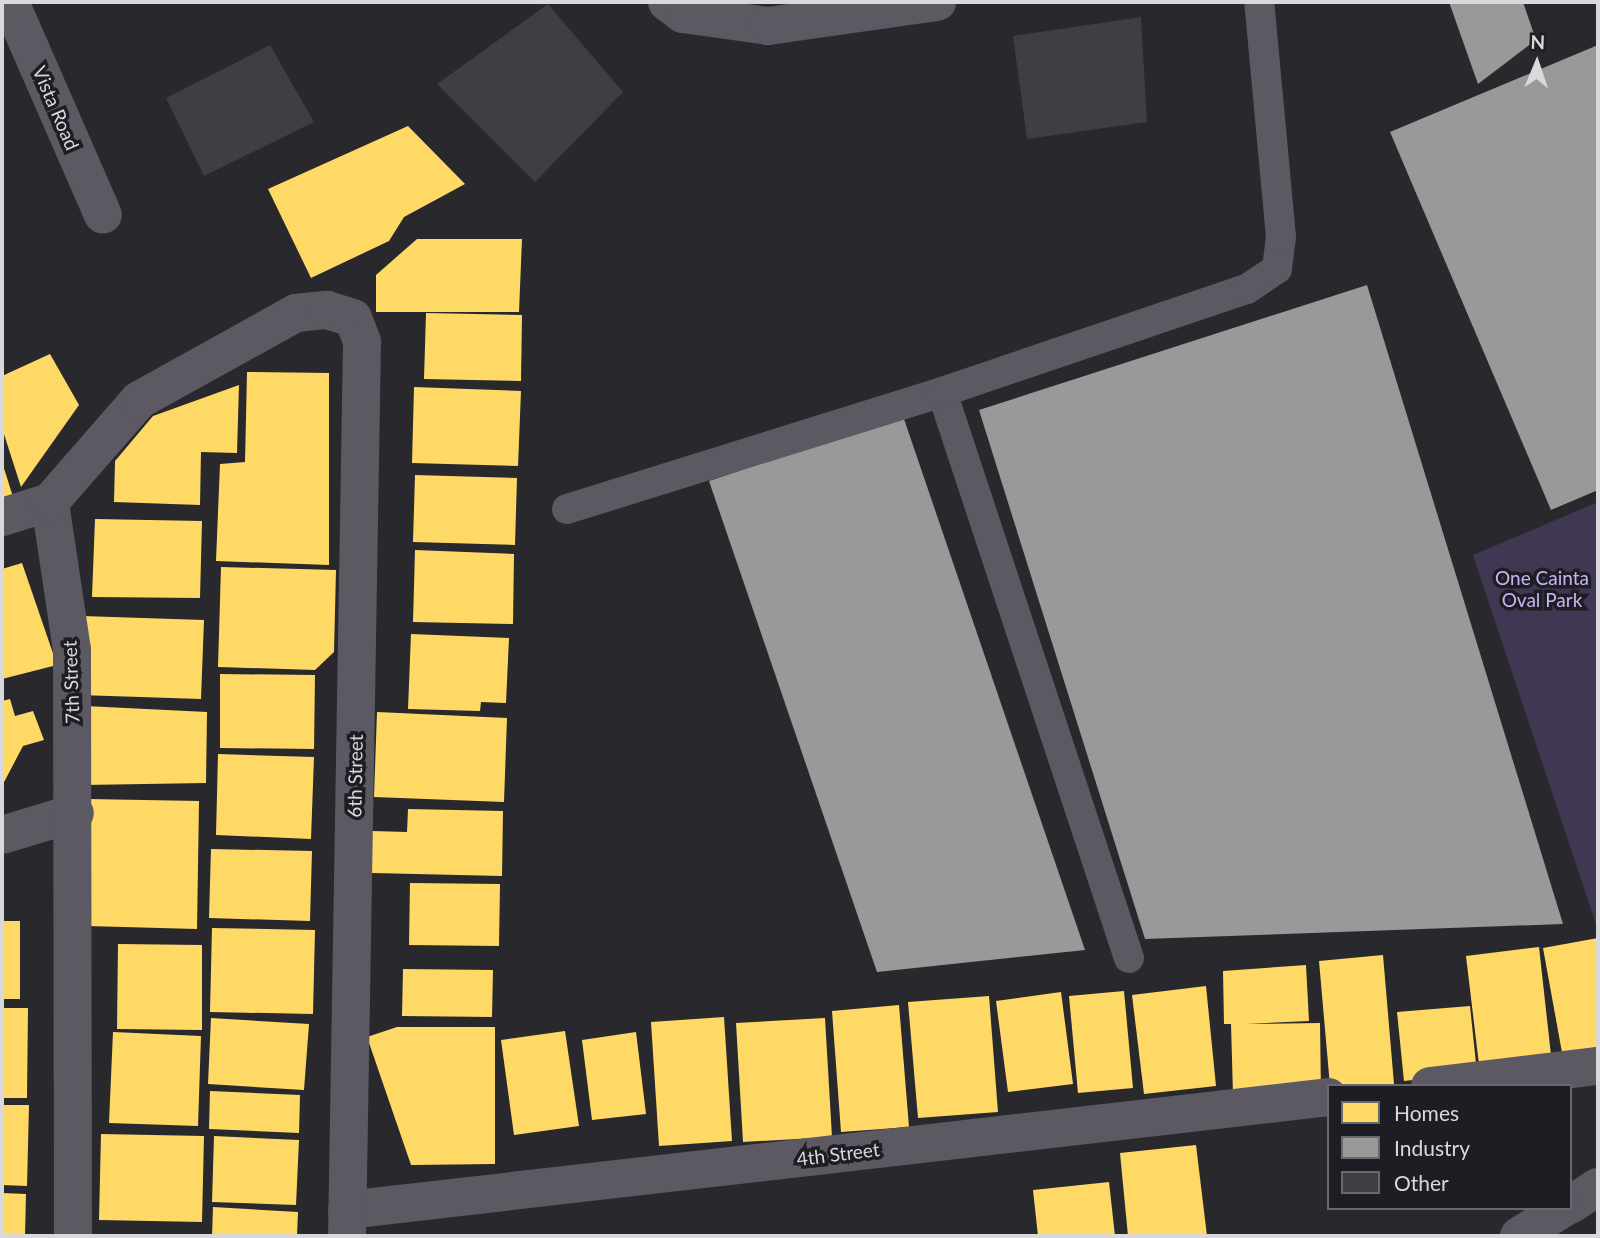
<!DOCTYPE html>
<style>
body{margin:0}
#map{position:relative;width:1600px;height:1238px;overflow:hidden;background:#29282d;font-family:Lato,sans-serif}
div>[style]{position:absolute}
.green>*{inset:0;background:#403853}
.homes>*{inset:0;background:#ffd966}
.industry>*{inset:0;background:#999}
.building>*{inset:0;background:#3f3e42}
.lane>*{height:30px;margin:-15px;padding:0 15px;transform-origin:15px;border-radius:15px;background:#5c5962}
.street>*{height:38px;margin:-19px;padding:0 19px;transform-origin:19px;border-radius:19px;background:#5c5962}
span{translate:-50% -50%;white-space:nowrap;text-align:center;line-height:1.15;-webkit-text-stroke:7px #1f1d24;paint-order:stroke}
.street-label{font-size:19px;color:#d9d8dd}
.park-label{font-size:19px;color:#c6b4f3}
.frame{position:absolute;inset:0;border:4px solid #d9d8dd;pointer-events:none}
.legend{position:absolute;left:1327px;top:1084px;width:245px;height:126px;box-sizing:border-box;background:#1f1d24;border:2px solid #69686e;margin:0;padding:9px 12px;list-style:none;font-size:21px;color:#d9d8dd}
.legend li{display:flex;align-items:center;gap:14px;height:35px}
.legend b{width:35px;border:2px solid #69686e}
.north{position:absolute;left:1502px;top:28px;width:70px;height:70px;-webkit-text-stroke:5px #1f1d24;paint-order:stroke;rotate:2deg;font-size:19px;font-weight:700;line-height:28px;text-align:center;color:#d9d8dd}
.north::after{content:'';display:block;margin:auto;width:24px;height:32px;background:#d9d8dd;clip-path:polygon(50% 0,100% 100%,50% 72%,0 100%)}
</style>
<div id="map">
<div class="green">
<div style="clip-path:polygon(1598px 502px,1598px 930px,1473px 555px)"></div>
</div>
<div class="homes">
<div style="clip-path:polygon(408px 126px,465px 184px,404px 217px,389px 241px,311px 278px,268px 189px)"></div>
<div style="clip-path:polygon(417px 239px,522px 239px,519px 312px,376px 312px,376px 275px)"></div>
<div style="clip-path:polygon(426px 313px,522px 315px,521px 381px,424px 379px)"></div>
<div style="clip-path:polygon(50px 354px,79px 405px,21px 487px,2px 428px,2px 376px)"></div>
<div style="clip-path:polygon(247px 372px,329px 373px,329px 565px,216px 561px,220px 464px,245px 462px)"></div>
<div style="clip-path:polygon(239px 385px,237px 453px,201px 452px,200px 505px,114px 502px,115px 461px,153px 416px)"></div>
<div style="clip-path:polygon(414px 387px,521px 391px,518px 466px,412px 463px)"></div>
<div style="clip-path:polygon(2px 462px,14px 500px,2px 504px)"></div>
<div style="clip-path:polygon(415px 475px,517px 478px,515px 545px,413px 542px)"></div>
<div style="clip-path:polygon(95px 519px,202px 521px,200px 598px,92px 597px)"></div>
<div style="clip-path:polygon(415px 550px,514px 554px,513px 624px,413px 622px)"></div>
<div style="clip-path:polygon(22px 563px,57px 665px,2px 679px,2px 569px)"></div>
<div style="clip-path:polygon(221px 567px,336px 570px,334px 652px,315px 670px,218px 667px)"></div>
<div style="clip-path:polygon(82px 616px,204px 620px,201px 699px,79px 695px)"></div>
<div style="clip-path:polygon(411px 634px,509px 638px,506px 703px,481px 702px,480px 711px,408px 709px)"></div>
<div style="clip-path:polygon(220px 674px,315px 675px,314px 749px,220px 748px)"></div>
<div style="clip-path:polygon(10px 699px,15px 716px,33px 711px,44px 740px,23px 746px,2px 786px,2px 701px)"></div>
<div style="clip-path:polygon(85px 706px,207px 712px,206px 783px,84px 785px)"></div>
<div style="clip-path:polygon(377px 712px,507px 718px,504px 802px,374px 797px)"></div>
<div style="clip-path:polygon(218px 754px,314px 757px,311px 839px,216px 835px)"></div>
<div style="clip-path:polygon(88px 799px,199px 801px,197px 929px,86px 926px)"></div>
<div style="clip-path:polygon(408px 809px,503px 811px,502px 876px,372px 873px,372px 831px,407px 832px)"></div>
<div style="clip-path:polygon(211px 849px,312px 851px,310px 921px,209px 918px)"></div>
<div style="clip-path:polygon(410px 883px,500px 884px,499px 946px,409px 945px)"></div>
<div style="clip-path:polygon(2px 921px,20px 921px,20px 999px,2px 999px)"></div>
<div style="clip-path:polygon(212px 928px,315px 930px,313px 1014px,210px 1012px)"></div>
<div style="clip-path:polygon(1598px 938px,1598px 1052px,1563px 1058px,1543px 948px)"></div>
<div style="clip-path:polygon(118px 944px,202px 945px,202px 1030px,117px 1029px)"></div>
<div style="clip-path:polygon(1539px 947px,1552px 1064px,1480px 1073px,1466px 956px)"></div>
<div style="clip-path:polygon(1383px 955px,1394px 1084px,1330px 1086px,1319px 961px)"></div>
<div style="clip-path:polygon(1306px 965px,1309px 1021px,1246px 1024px,1320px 1023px,1321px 1093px,1233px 1095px,1231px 1024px,1224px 1024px,1223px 971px)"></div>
<div style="clip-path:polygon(403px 969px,493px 970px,492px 1017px,402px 1016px)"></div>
<div style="clip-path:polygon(1206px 986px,1216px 1086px,1144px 1094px,1132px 995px)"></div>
<div style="clip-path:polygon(1124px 991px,1133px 1088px,1078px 1093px,1069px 996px)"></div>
<div style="clip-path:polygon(1061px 992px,1073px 1084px,1008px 1092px,996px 1001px)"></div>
<div style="clip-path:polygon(989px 996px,998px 1112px,918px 1118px,908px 1002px)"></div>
<div style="clip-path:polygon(899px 1005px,909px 1127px,841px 1132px,832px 1011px)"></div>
<div style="clip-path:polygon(1470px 1006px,1477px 1073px,1404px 1081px,1397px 1012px)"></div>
<div style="clip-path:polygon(2px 1008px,28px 1008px,27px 1098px,2px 1098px)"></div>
<div style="clip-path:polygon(724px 1017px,732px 1141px,659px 1146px,651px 1022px)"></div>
<div style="clip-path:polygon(211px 1018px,309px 1024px,304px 1090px,208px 1084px)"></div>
<div style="clip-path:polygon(825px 1018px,832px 1137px,743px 1142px,736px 1023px)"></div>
<div style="clip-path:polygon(397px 1027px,495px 1027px,495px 1164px,411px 1165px,367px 1037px)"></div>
<div style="clip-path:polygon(565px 1031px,579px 1126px,514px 1135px,501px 1040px)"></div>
<div style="clip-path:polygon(113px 1032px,201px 1036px,198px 1126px,109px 1123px)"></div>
<div style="clip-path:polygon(636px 1032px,646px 1114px,592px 1120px,582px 1040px)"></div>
<div style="clip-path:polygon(210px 1091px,300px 1095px,299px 1133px,209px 1129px)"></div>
<div style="clip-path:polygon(2px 1105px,29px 1105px,27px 1186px,2px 1185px)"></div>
<div style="clip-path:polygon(101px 1134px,204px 1136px,202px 1222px,99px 1220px)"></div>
<div style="clip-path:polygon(214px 1136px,299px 1140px,296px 1205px,212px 1202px)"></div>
<div style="clip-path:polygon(1196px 1145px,1207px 1236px,1128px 1236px,1120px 1153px)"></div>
<div style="clip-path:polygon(1109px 1182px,1115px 1236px,1038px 1236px,1033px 1190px)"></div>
<div style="clip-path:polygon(2px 1193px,26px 1194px,25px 1236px,2px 1236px)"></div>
<div style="clip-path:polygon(213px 1207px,298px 1212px,297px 1236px,212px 1236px)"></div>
</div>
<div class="industry">
<div style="clip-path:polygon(1449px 2px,1523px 2px,1536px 40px,1478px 84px)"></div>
<div style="clip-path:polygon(1598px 45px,1598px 490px,1551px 510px,1390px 132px)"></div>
<div style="clip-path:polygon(1367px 285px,1563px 924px,1145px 939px,979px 410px)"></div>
<div style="clip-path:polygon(903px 416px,1085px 950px,877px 972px,709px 481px)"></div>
</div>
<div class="building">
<div style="clip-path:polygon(548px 4px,623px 92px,535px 182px,437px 84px)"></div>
<div style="clip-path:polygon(1141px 17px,1147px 122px,1027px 139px,1013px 36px)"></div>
<div style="clip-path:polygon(270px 45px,314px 122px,204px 176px,166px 98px)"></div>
</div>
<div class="lane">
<div style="left:942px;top:392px;width:596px;rotate:71.72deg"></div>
<div style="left:567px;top:509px;width:393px;rotate:-17.3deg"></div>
<div style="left:942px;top:392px;width:322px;rotate:-18.7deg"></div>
<div style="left:1247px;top:289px;width:36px;rotate:-34deg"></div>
<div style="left:1277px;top:269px;width:32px;rotate:-83deg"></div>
<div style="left:1281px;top:237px;width:236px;rotate:-95.3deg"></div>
</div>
<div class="street">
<div style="left:10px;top:2px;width:232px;rotate:66.4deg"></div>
<div style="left:667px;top:2px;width:20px;rotate:37deg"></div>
<div style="left:683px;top:14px;width:86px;rotate:8deg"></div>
<div style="left:768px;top:26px;width:171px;rotate:-8.1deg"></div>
<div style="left:2px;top:517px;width:50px;rotate:-17.4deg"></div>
<div style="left:2px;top:835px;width:76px;rotate:-16.8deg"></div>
<div style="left:1430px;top:1086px;width:169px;rotate:-6.8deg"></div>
<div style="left:1570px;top:1205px;width:33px;rotate:-33deg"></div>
<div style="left:347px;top:1210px;width:988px;rotate:-6.56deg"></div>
<div style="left:73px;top:1236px;width:586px;rotate:-90.1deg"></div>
<div style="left:72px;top:650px;width:150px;rotate:-98.5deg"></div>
<div style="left:50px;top:502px;width:135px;rotate:-48.9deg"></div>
<div style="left:139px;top:400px;width:179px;rotate:-29deg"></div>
<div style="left:296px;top:313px;width:31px;rotate:-6deg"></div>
<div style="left:327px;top:310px;width:27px;rotate:17deg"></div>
<div style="left:353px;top:318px;width:26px;rotate:69deg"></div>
<div style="left:362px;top:342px;width:894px;rotate:90.96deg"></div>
<div style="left:1519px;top:1236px;width:53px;rotate:-31.9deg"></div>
</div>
<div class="street-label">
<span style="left:56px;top:108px;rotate:67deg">Vista Road</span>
<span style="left:71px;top:682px;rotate:-92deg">7th Street</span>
<span style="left:355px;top:776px;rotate:-89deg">6th Street</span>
<span style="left:838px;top:1154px;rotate:-7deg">4th Street</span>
</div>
<div class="park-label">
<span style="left:1542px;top:589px">One Cainta<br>Oval Park</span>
</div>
<div class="frame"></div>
<ul class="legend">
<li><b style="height:19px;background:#ffd966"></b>Homes</li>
<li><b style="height:19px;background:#999"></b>Industry</li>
<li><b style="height:19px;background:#3f3e42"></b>Other</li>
</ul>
<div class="north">N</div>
</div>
